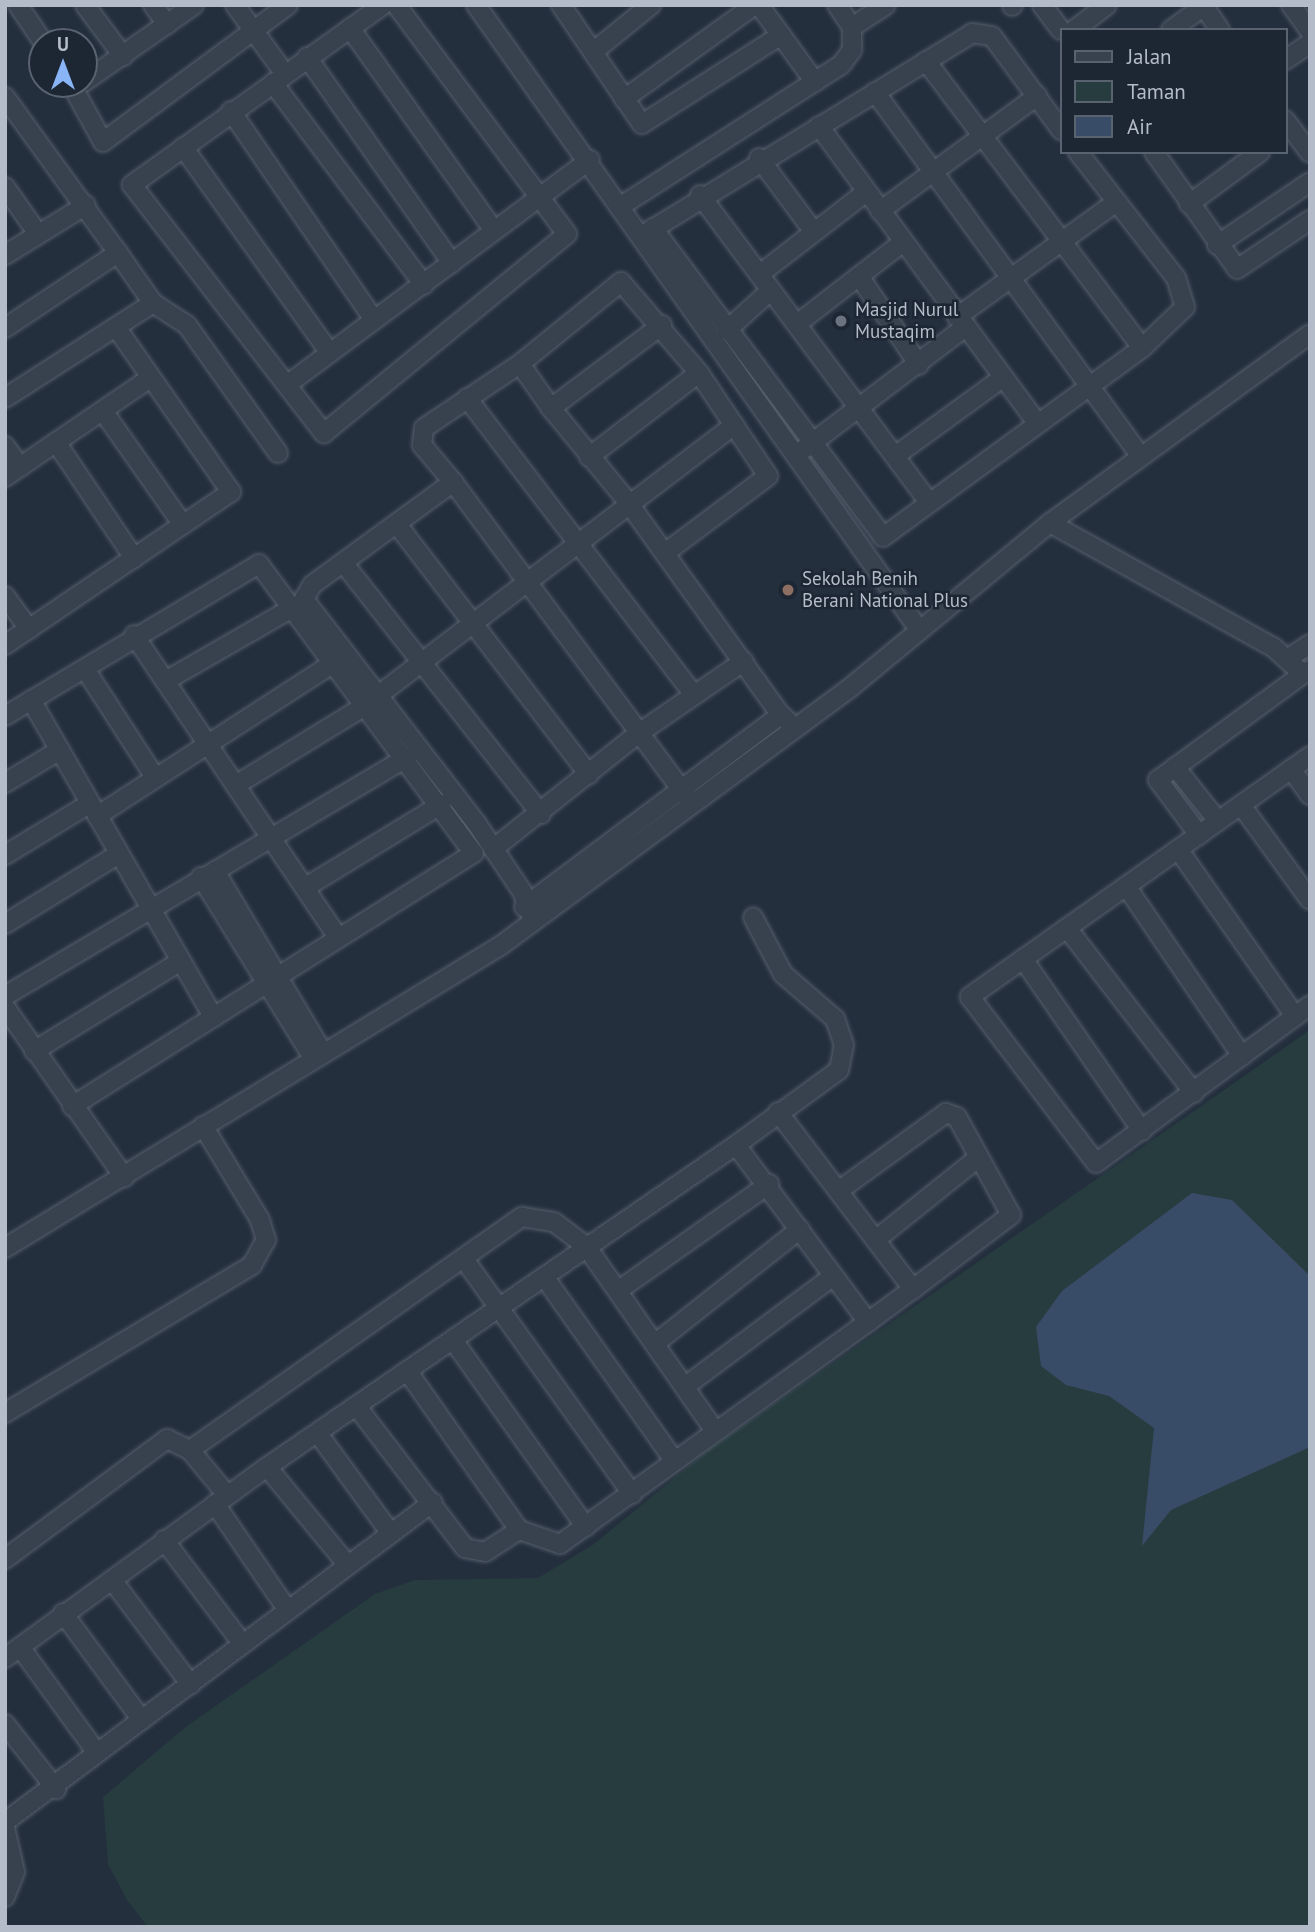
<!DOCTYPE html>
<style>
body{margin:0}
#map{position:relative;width:1315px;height:1932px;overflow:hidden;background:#242f3e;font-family:"PT Sans",sans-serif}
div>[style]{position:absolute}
.green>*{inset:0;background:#263c3f}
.water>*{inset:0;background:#394c67}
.roads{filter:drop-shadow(0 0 2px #565f6c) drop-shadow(0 0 2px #565f6c)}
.minor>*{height:18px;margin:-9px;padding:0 9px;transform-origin:9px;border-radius:9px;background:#38414e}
.dots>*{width:19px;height:19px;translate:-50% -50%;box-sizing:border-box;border:4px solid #1d2633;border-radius:50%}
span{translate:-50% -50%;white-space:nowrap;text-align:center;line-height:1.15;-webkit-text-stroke:5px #1d2633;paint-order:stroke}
.poi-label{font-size:19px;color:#b4bcc9}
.left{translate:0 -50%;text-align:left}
.frame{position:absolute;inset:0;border:7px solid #b4bcc9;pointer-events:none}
.legend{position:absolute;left:1060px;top:28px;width:228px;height:126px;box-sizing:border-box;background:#1d2633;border:2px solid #59626f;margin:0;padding:9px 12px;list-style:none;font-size:21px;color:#b4bcc9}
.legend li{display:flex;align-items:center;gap:14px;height:35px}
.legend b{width:35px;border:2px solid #59626f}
.north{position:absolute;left:28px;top:28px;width:70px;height:70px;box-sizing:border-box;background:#1d2633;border:2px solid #59626f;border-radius:50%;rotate:0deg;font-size:19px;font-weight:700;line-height:28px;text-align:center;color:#b4bcc9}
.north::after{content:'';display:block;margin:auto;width:24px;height:32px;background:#8ab4f8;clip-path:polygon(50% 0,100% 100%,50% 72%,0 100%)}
</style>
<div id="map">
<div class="green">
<div style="clip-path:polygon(1310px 1030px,1310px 1927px,148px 1927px,127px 1900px,108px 1864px,103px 1797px,187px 1726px,375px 1594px,415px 1580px,538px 1578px,594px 1544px,707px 1451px)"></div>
</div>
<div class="water">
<div style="clip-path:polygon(1192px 1193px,1232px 1200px,1310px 1276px,1310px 1447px,1171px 1510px,1142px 1546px,1154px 1428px,1109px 1396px,1066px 1385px,1041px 1366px,1036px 1327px,1062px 1291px)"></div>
</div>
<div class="roads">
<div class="minor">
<div style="left:18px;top:5px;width:45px;rotate:56deg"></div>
<div style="left:85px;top:5px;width:64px;rotate:53.3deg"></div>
<div style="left:153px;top:5px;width:24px;rotate:54deg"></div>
<div style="left:235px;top:5px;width:85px;rotate:54.1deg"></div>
<div style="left:383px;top:5px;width:309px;rotate:144.4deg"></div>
<div style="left:132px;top:185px;width:314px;rotate:52.3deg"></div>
<div style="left:324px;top:433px;width:314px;rotate:-39.3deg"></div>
<div style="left:567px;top:234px;width:286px;rotate:-126.7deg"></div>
<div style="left:476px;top:5px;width:767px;rotate:54.65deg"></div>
<div style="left:561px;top:5px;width:144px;rotate:55.8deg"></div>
<div style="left:642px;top:124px;width:165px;rotate:-32.6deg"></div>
<div style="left:759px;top:5px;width:95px;rotate:54deg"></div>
<div style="left:837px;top:5px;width:27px;rotate:56deg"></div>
<div style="left:1042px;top:5px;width:31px;rotate:53deg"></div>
<div style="left:1203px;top:5px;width:30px;rotate:56deg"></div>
<div style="left:1291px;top:5px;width:32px;rotate:54deg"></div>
<div style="left:1012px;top:6px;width:1px;rotate:-45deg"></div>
<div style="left:350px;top:28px;width:249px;rotate:54.6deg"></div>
<div style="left:1074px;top:30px;width:41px;rotate:-37.1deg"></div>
<div style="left:1171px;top:30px;width:41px;rotate:-36deg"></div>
<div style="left:593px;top:52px;width:75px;rotate:-39deg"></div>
<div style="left:307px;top:57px;width:252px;rotate:54.9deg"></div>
<div style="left:1285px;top:60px;width:30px;rotate:-34deg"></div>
<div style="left:926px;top:61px;width:359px;rotate:53deg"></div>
<div style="left:84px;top:82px;width:134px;rotate:-35deg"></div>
<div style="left:273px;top:83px;width:252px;rotate:53.2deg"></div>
<div style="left:71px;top:84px;width:66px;rotate:61.1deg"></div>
<div style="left:103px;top:142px;width:230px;rotate:-36.5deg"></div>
<div style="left:875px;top:92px;width:449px;rotate:53.9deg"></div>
<div style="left:5px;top:97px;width:193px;rotate:54.1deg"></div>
<div style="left:624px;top:99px;width:161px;rotate:-35.7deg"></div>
<div style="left:231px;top:111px;width:253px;rotate:55.6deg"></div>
<div style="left:1285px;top:120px;width:41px;rotate:52.9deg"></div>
<div style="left:819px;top:126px;width:368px;rotate:53.7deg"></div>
<div style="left:183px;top:147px;width:253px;rotate:54.5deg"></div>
<div style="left:1154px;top:152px;width:143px;rotate:54.6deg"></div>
<div style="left:1237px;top:269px;width:88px;rotate:-33.9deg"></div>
<div style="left:759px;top:158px;width:92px;rotate:53.4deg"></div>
<div style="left:5px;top:187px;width:57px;rotate:54.9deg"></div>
<div style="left:700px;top:195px;width:383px;rotate:53.3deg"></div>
<div style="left:1189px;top:204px;width:88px;rotate:-36.2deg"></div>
<div style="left:621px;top:206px;width:261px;rotate:-32.7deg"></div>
<div style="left:841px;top:65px;width:19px;rotate:-54deg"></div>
<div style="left:852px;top:50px;width:23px;rotate:-90deg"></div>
<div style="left:852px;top:27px;width:40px;rotate:-32.9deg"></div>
<div style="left:880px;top:211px;width:195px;rotate:-36.2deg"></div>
<div style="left:653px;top:228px;width:385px;rotate:53.3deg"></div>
<div style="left:883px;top:537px;width:321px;rotate:-36.1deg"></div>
<div style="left:1142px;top:348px;width:59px;rotate:-43.6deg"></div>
<div style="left:1185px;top:307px;width:30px;rotate:-107deg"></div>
<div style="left:1176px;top:278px;width:160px;rotate:-127.9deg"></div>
<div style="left:643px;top:235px;width:386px;rotate:-31.5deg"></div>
<div style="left:972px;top:33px;width:20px;rotate:9deg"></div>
<div style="left:992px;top:36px;width:117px;rotate:53.7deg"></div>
<div style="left:1217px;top:245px;width:112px;rotate:-34.1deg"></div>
<div style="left:5px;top:255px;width:95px;rotate:-31.7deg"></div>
<div style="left:760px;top:274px;width:134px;rotate:-37.7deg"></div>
<div style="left:859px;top:276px;width:107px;rotate:56deg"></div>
<div style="left:957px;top:317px;width:195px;rotate:-35.8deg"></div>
<div style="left:797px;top:324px;width:134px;rotate:-37.7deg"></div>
<div style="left:662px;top:325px;width:139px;rotate:143.2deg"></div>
<div style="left:551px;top:408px;width:120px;rotate:50.7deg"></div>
<div style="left:627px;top:501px;width:264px;rotate:54.3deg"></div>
<div style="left:5px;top:328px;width:136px;rotate:-33.6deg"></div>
<div style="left:118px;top:253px;width:61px;rotate:55deg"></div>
<div style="left:153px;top:303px;width:40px;rotate:32.9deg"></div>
<div style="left:187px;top:325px;width:157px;rotate:54.6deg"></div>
<div style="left:727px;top:330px;width:59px;rotate:-42.3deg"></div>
<div style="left:525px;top:371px;width:45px;rotate:54.9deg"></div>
<div style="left:288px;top:384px;width:376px;rotate:-36.6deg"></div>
<div style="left:5px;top:398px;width:176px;rotate:-32.7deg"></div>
<div style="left:467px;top:398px;width:374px;rotate:52.6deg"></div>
<div style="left:103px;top:411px;width:139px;rotate:54.9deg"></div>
<div style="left:56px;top:442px;width:140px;rotate:56.1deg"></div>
<div style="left:5px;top:446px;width:26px;rotate:54deg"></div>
<div style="left:804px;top:449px;width:201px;rotate:-37.1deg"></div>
<div style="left:895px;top:456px;width:131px;rotate:-36deg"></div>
<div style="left:589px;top:457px;width:138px;rotate:-37.4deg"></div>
<div style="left:5px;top:477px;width:176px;rotate:-34.3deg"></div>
<div style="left:453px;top:482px;width:401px;rotate:53.4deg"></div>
<div style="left:1050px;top:523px;width:255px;rotate:29.1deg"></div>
<div style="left:1273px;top:647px;width:40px;rotate:42deg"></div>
<div style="left:1303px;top:674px;width:8px;rotate:-30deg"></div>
<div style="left:399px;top:527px;width:312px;rotate:52.5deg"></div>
<div style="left:345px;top:565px;width:317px;rotate:51.8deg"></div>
<div style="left:5px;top:596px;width:41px;rotate:54deg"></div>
<div style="left:134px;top:635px;width:363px;rotate:56deg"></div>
<div style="left:5px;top:645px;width:273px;rotate:-34.1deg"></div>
<div style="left:231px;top:492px;width:201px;rotate:-124.9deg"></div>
<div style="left:1287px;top:659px;width:27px;rotate:-33deg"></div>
<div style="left:85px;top:669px;width:129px;rotate:57.1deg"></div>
<div style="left:167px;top:680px;width:144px;rotate:-29.9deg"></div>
<div style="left:376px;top:697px;width:450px;rotate:-37.2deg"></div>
<div style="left:31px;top:700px;width:366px;rotate:60.1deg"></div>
<div style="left:5px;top:716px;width:296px;rotate:-30.9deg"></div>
<div style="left:259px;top:564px;width:360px;rotate:53.4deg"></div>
<div style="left:474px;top:853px;width:475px;rotate:147.8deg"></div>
<div style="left:1310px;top:756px;width:417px;rotate:144.7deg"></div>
<div style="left:970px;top:997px;width:208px;rotate:52.8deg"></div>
<div style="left:1096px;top:1163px;width:266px;rotate:-36.4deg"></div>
<div style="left:1175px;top:767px;width:69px;rotate:51.5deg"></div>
<div style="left:1291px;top:769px;width:32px;rotate:54deg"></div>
<div style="left:5px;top:783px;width:64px;rotate:-31deg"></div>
<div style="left:239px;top:783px;width:145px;rotate:-31.5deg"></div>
<div style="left:1241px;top:805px;width:117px;rotate:54deg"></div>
<div style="left:97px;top:816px;width:280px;rotate:-32.9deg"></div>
<div style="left:1199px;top:835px;width:69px;rotate:-126.7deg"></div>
<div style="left:1158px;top:780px;width:180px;rotate:-36.2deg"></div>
<div style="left:493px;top:849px;width:186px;rotate:-38.5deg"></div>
<div style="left:639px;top:733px;width:127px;rotate:-34.4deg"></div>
<div style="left:1178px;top:849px;width:204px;rotate:55deg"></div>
<div style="left:5px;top:855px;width:98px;rotate:-31.3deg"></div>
<div style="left:215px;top:871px;width:206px;rotate:59.3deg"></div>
<div style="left:201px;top:877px;width:214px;rotate:58.2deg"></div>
<div style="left:1126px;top:886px;width:206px;rotate:55.7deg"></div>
<div style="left:306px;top:887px;width:159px;rotate:-31.4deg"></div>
<div style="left:524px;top:907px;width:321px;rotate:-36.8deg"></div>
<div style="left:781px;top:715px;width:9px;rotate:41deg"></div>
<div style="left:533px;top:921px;width:30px;rotate:-110deg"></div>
<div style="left:523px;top:893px;width:83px;rotate:-123.7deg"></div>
<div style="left:477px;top:824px;width:284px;rotate:-127.6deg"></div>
<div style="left:304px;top:599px;width:16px;rotate:-60deg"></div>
<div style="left:312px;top:585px;width:175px;rotate:-36.1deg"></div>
<div style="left:453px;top:482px;width:48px;rotate:-130deg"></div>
<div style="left:422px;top:445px;width:17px;rotate:-83deg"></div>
<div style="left:424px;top:428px;width:117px;rotate:-33.8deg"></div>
<div style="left:521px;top:363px;width:129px;rotate:-39deg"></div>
<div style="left:621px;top:282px;width:120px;rotate:49.4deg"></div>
<div style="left:699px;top:373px;width:124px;rotate:56.2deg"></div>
<div style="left:768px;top:476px;width:129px;rotate:143.2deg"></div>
<div style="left:5px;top:924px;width:134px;rotate:-31.6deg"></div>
<div style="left:1067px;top:928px;width:208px;rotate:52.4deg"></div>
<div style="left:1023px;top:959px;width:209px;rotate:55.3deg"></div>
<div style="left:5px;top:996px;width:468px;rotate:-30.7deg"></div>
<div style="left:5px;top:1007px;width:208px;rotate:55deg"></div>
<div style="left:34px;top:1051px;width:172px;rotate:-31.5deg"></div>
<div style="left:778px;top:1112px;width:223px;rotate:52.7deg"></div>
<div style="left:913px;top:1289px;width:123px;rotate:-37.1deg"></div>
<div style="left:1011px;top:1215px;width:112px;rotate:-118.9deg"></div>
<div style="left:957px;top:1117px;width:12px;rotate:-160deg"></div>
<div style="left:946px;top:1113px;width:130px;rotate:144.1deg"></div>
<div style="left:736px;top:1145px;width:127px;rotate:-36.1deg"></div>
<div style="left:839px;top:1070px;width:25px;rotate:-79deg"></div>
<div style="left:844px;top:1045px;width:28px;rotate:-109deg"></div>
<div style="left:835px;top:1019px;width:69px;rotate:-139.1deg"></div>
<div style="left:783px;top:974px;width:64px;rotate:-117.8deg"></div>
<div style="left:878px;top:1238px;width:128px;rotate:-38.7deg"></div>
<div style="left:5px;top:1248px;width:580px;rotate:-31.39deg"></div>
<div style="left:500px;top:946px;width:436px;rotate:-36.4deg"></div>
<div style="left:851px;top:687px;width:258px;rotate:-39.5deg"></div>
<div style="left:1050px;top:523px;width:321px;rotate:-36deg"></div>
<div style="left:464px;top:1259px;width:289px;rotate:54.4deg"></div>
<div style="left:545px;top:1278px;width:223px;rotate:54.7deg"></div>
<div style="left:619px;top:1290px;width:184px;rotate:-35.2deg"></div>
<div style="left:868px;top:1322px;width:56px;rotate:-36.3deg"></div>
<div style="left:453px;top:1340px;width:229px;rotate:54.6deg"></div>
<div style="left:657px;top:1342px;width:182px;rotate:-38.3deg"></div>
<div style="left:408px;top:1372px;width:193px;rotate:54.9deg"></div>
<div style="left:687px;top:1385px;width:182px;rotate:-36.7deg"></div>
<div style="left:5px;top:1413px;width:288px;rotate:-30.9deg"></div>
<div style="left:252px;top:1265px;width:29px;rotate:-61deg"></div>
<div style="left:266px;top:1240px;width:21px;rotate:-107deg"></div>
<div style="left:260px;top:1220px;width:110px;rotate:-121.2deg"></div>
<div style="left:319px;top:1435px;width:119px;rotate:53.9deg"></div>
<div style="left:190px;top:1450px;width:58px;rotate:50.6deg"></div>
<div style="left:267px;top:1467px;width:124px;rotate:50.5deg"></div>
<div style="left:215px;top:1504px;width:127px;rotate:55.6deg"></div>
<div style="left:164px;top:1540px;width:129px;rotate:52.9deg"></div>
<div style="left:5px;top:1559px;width:202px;rotate:-36.5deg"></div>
<div style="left:167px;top:1439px;width:25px;rotate:26deg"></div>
<div style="left:190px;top:1450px;width:406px;rotate:-35.1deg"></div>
<div style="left:522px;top:1217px;width:32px;rotate:9deg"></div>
<div style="left:554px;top:1222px;width:40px;rotate:37deg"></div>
<div style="left:586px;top:1246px;width:226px;rotate:55.1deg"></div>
<div style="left:112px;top:1580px;width:131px;rotate:53deg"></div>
<div style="left:63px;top:1613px;width:133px;rotate:53.6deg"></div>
<div style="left:20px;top:1647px;width:131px;rotate:54deg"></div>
<div style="left:5px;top:1658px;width:324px;rotate:-36.1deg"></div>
<div style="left:267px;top:1467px;width:569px;rotate:-34.47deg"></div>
<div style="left:736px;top:1145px;width:221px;rotate:53.3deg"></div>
<div style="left:868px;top:1322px;width:380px;rotate:144.2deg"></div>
<div style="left:560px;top:1544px;width:43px;rotate:-161.1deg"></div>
<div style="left:519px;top:1530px;width:40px;rotate:147.1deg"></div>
<div style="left:485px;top:1552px;width:20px;rotate:-169deg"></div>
<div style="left:465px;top:1548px;width:176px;rotate:-127.4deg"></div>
<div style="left:5px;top:1724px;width:83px;rotate:51.9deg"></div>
<div style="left:5px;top:1822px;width:534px;rotate:-36.78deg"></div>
<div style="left:5px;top:1828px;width:45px;rotate:77.2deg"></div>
<div style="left:15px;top:1872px;width:27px;rotate:112deg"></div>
</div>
</div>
<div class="dots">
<div style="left:841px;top:321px;background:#6b7280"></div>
<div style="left:788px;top:590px;background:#8d6e63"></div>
</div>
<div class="poi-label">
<span class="left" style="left:855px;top:321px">Masjid Nurul<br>Mustaqim</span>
<span class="left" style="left:802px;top:590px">Sekolah Benih<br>Berani National Plus</span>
</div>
<div class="frame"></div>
<ul class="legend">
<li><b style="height:9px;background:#38414e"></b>Jalan</li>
<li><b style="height:19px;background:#263c3f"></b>Taman</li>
<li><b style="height:19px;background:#394c67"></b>Air</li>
</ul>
<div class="north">U</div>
</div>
